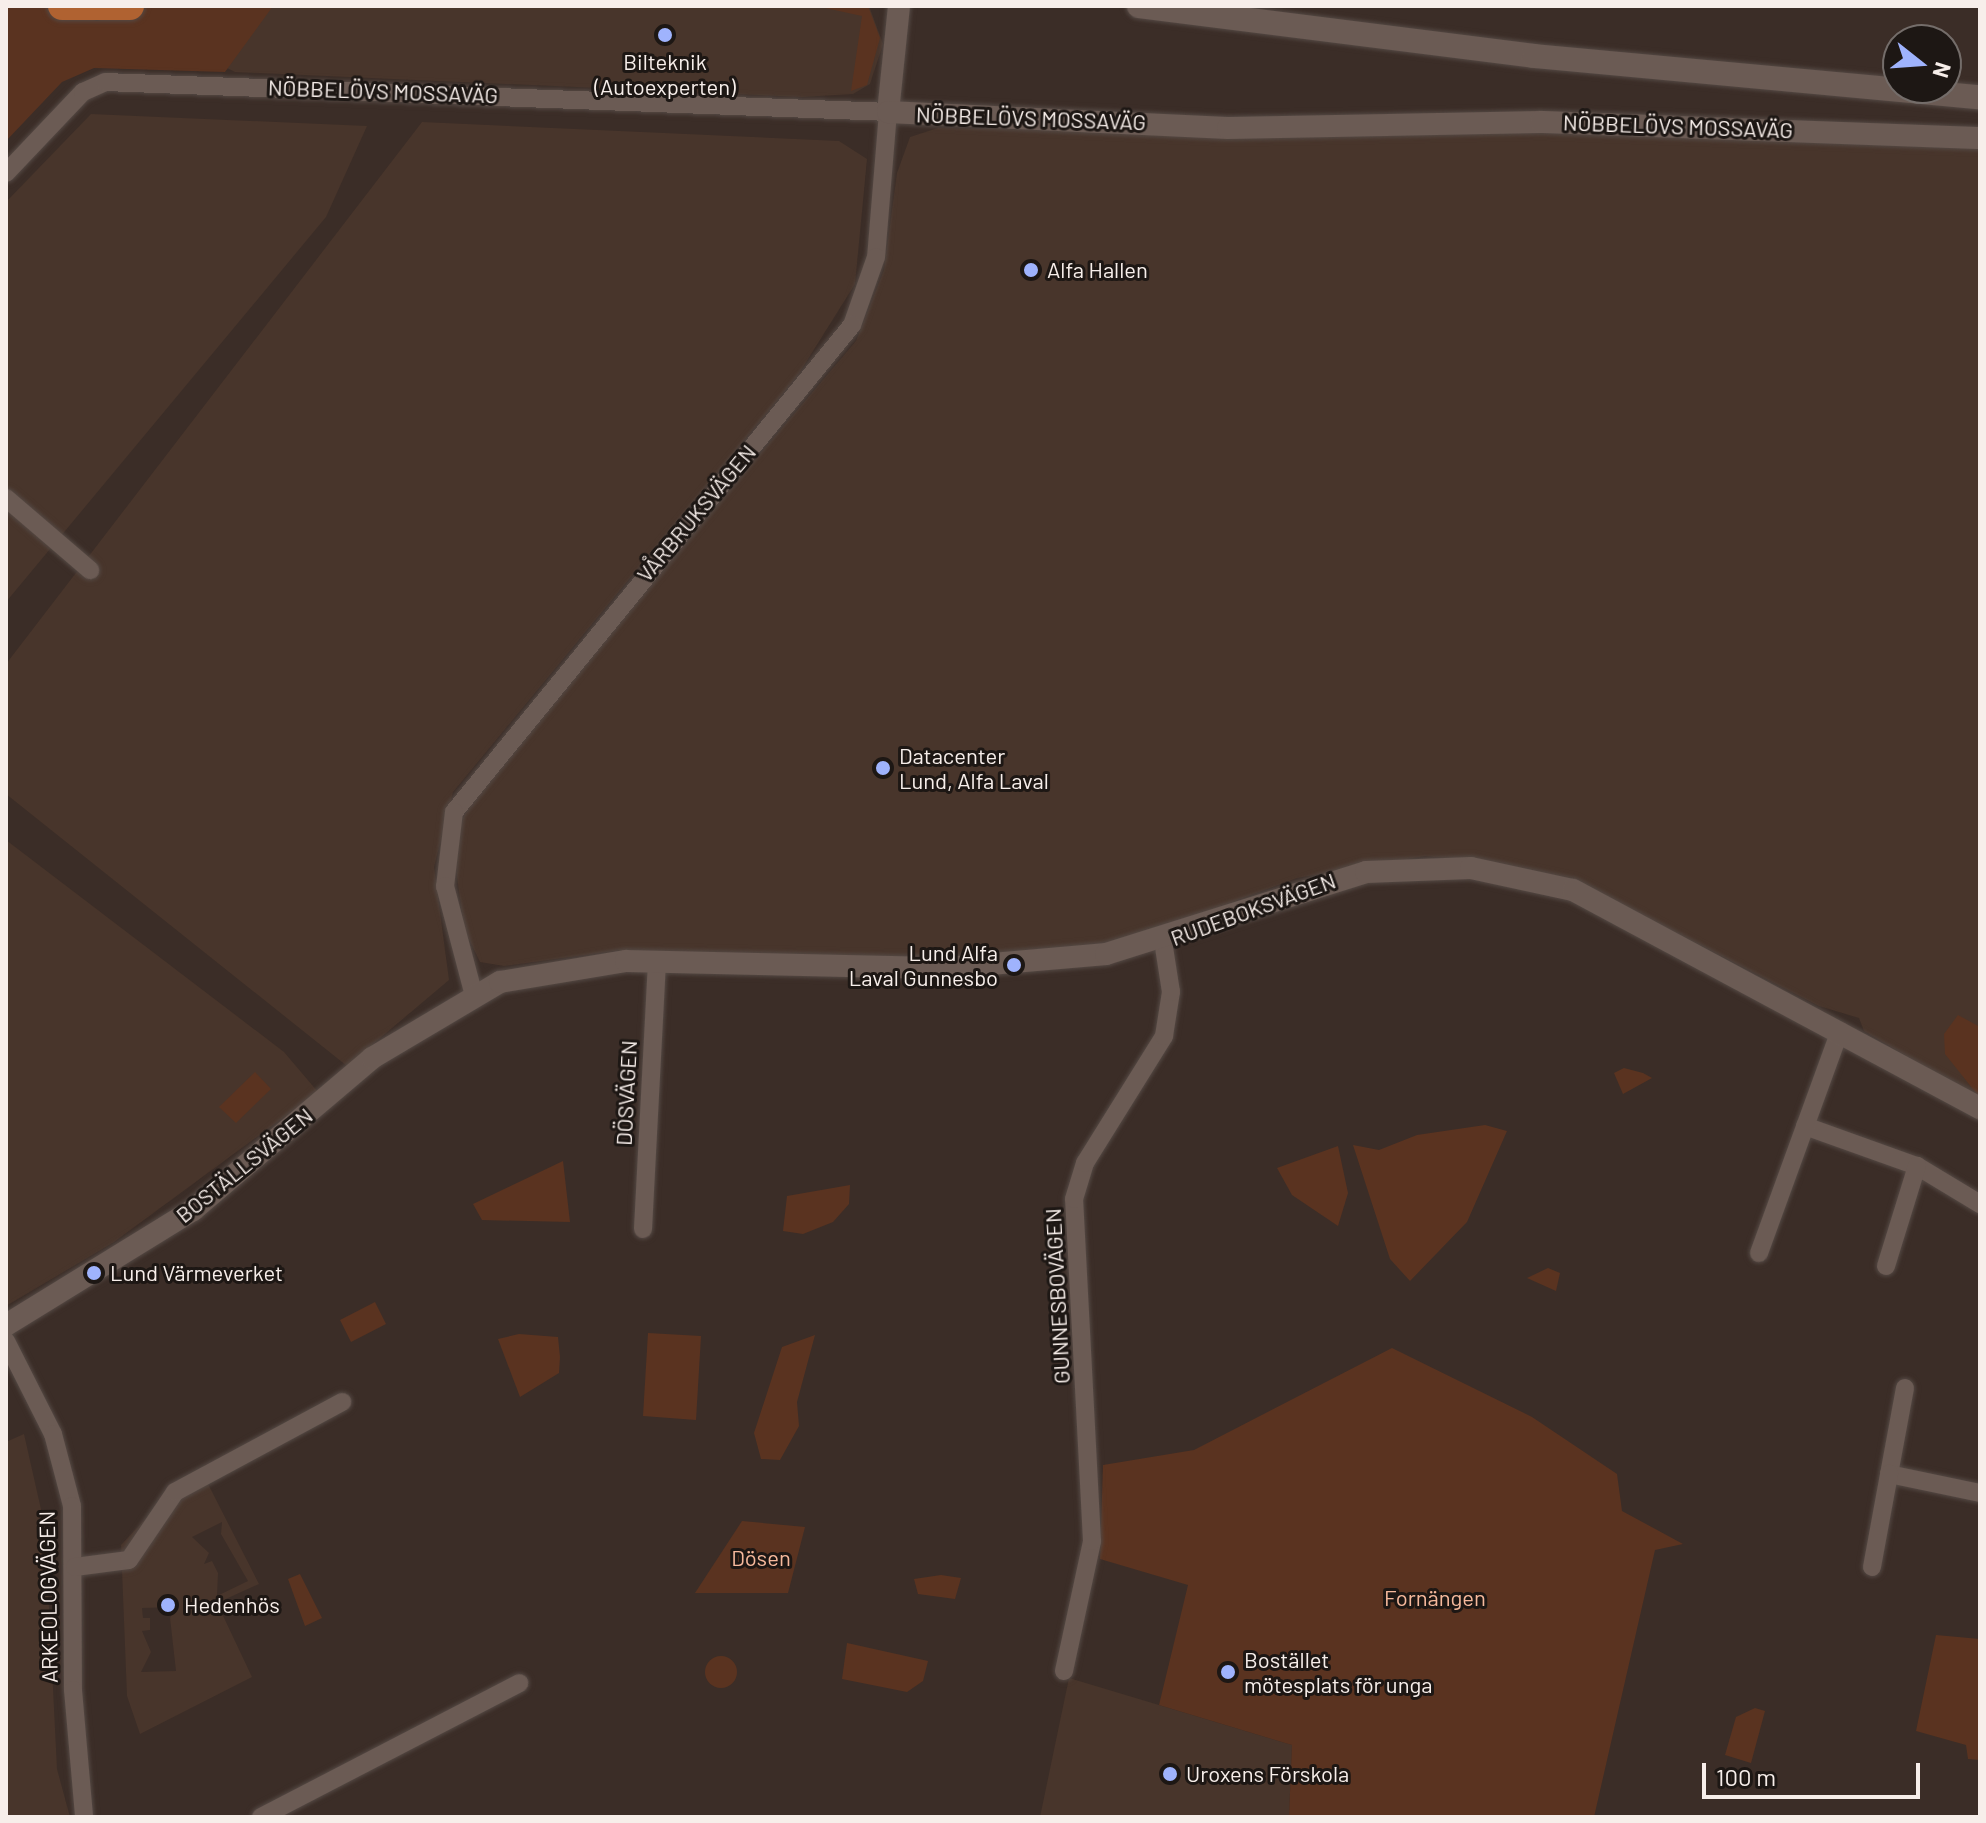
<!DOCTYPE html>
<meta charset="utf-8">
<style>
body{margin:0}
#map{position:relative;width:1986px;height:1823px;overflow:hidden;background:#3b2d27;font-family:Barlow,sans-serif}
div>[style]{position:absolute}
.built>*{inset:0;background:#48352b}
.green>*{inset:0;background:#5a3320}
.round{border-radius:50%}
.roads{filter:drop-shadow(0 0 2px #544944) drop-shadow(0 0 2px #544944)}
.minor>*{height:18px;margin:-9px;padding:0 9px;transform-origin:9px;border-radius:9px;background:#6b5b54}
.tertiary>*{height:22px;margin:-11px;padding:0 11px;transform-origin:11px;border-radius:11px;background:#6b5b54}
.secondary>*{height:24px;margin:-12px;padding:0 12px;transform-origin:12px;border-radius:12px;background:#6b5b54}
.primary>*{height:28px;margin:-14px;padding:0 14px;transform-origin:14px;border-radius:14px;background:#b06231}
.dots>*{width:22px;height:22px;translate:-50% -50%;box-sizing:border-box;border:4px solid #1d1714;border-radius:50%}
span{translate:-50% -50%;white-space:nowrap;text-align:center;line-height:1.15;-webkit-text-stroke:6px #1d1714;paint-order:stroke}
.poi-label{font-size:22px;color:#f7eeea}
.left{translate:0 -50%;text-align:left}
.right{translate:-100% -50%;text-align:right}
.street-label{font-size:22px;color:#f7eeea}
.park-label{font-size:22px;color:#f6b99c}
.frame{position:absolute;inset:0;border:8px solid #f7eeea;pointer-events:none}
.north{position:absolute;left:1882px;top:24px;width:80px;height:80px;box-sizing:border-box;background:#1d1714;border:2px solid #746d6a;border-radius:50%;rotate:107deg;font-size:22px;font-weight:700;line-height:32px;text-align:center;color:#f7eeea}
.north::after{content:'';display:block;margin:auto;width:28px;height:36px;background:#9fb3fd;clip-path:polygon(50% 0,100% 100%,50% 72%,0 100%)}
.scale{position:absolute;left:1702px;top:1763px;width:218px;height:36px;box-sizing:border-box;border:4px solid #f7eeea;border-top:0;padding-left:10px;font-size:24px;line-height:28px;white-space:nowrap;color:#f7eeea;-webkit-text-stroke:6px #1d1714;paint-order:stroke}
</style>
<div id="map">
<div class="built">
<div style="clip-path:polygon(250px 6px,869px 6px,883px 44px,870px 84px,853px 94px,802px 97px,235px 72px,209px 59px)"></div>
<div style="clip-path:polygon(91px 114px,367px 126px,326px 217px,6px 602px,6px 202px)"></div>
<div style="clip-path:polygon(422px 122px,839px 141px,867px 159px,855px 284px,798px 375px,453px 792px,434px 867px,449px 980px,347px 1066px,6px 794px,6px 664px)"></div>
<div style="clip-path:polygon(938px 128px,1361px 137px,1585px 129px,1980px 146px,1980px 1099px,1864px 1031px,1859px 1018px,1819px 1006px,1581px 884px,1509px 865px,1425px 856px,1297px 878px,1116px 945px,932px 960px,621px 950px,504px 966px,480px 962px,464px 929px,455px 861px,462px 820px,486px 776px,856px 341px,884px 270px,897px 173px,910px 137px)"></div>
<div style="clip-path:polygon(6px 840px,284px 1052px,318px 1092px,114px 1242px,6px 1306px)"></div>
<div style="clip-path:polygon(24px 1434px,45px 1527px,57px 1769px,70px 1817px,6px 1817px,6px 1442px)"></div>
<div style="clip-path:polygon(evenodd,205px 1478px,259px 1584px,217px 1603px,252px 1677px,140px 1734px,127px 1696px,121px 1545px,150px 1514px,205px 1478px,222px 1522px,221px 1534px,248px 1581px,217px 1596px,218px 1573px,212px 1561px,204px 1564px,209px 1553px,192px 1537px,222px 1522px,205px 1478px,176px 1607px,170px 1618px,176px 1671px,141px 1672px,151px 1652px,142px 1631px,150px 1630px,150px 1618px,143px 1618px,142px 1608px,176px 1607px)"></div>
<div style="clip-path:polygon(1069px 1678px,1292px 1745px,1289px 1817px,1040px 1817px)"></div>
</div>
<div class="green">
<div style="clip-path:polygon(6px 6px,42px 6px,97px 21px,152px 6px,273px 6px,225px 72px,94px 68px,62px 82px,6px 141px)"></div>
<div style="clip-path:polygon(816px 6px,868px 6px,880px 38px,867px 85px,851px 91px,862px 16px)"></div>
<div style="clip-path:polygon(1958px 1015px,1980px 1027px,1980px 1098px,1945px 1054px,1944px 1034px)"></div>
<div style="clip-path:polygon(1624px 1068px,1643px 1073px,1652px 1078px,1623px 1094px,1614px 1073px)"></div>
<div style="clip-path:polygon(255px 1072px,271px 1089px,236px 1123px,219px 1107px)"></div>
<div style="clip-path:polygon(1485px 1125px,1507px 1131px,1467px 1222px,1410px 1281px,1390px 1259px,1353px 1145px,1379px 1150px,1417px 1135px)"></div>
<div style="clip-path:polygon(1338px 1146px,1348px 1193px,1338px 1226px,1292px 1195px,1277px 1168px)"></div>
<div style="clip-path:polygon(563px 1161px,570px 1222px,482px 1220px,473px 1204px)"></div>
<div style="clip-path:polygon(850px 1185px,849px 1204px,833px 1222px,803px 1234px,783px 1231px,787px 1196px)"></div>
<div style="clip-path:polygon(1548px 1268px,1560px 1273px,1556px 1291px,1527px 1278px)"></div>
<div style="clip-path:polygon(375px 1302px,386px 1324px,351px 1342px,340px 1320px)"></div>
<div style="clip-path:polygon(648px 1333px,701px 1336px,696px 1420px,643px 1416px)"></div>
<div style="clip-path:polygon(519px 1334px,558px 1337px,560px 1357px,559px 1373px,520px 1397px,498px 1339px)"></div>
<div style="clip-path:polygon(815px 1335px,797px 1402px,799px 1426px,780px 1460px,761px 1459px,754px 1433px,782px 1347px)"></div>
<div style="clip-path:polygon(1392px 1348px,1532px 1417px,1617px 1474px,1622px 1511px,1683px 1544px,1655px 1550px,1594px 1817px,1289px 1817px,1292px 1745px,1159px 1705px,1188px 1585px,1100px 1559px,1103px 1465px,1194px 1450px)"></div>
<div style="clip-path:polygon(742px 1521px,805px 1527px,788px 1593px,695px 1593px)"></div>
<div style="clip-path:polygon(300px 1574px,322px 1618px,305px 1626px,288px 1579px)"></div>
<div style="clip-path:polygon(941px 1575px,961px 1578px,955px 1599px,918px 1594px,914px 1579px)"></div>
<div style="clip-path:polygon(1936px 1635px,1980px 1639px,1980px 1760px,1968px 1759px,1966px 1745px,1916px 1731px)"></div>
<div style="clip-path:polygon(847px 1643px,928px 1661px,923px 1681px,907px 1692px,842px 1679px)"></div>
<div class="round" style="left:705px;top:1656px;width:32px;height:32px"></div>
<div style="clip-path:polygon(1755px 1708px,1765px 1711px,1751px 1763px,1725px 1755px,1736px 1717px)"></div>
</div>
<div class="roads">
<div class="minor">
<div style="left:6px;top:173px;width:112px;rotate:-46.5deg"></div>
<div style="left:83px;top:92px;width:24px;rotate:-24deg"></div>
<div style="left:105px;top:82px;width:784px;rotate:2.19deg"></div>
<div style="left:888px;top:112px;width:145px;rotate:94.7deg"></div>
<div style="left:876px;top:257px;width:72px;rotate:109.4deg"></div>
<div style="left:852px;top:325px;width:629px;rotate:129.26deg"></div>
<div style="left:454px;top:812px;width:75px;rotate:96.9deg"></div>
<div style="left:445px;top:886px;width:110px;rotate:75.2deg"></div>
<div style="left:6px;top:498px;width:111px;rotate:40.6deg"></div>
<div style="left:1805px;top:1126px;width:119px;rotate:19.7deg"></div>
<div style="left:1917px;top:1166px;width:74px;rotate:31.1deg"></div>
<div style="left:643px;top:1229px;width:269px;rotate:-87deg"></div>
<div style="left:1759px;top:1253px;width:236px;rotate:-70deg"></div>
<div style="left:1886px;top:1266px;width:105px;rotate:-72.8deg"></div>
<div style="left:6px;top:1341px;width:104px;rotate:63.2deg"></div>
<div style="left:53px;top:1434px;width:74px;rotate:75.2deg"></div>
<div style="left:72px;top:1506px;width:184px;rotate:89.7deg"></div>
<div style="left:73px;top:1690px;width:127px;rotate:85deg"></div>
<div style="left:1905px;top:1388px;width:87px;rotate:100.5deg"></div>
<div style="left:1889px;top:1474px;width:93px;rotate:11.8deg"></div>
<div style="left:75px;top:1567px;width:54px;rotate:-7.4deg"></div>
<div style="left:129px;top:1560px;width:82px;rotate:-55.9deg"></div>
<div style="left:175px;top:1492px;width:190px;rotate:-28.3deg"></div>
<div style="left:1872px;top:1567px;width:95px;rotate:-79.6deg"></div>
<div style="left:1064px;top:1671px;width:133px;rotate:-77.8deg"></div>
<div style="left:1092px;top:1541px;width:342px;rotate:-93deg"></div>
<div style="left:1074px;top:1199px;width:38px;rotate:-73deg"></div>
<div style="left:1085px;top:1163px;width:150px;rotate:-58.1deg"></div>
<div style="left:1164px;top:1036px;width:45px;rotate:-81deg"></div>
<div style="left:1171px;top:992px;width:52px;rotate:-98.9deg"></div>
<div style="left:261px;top:1817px;width:291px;rotate:-27.4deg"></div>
</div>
<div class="tertiary">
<div style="left:899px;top:6px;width:107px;rotate:95.9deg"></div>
<div style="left:888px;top:112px;width:340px;rotate:2.7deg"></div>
<div style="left:1228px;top:128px;width:313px;rotate:-1.1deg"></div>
<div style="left:1541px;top:122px;width:439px;rotate:2.1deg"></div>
<div style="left:6px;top:1325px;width:220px;rotate:-31.6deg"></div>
<div style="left:193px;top:1210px;width:235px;rotate:-40.3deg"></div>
<div style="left:372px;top:1058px;width:149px;rotate:-30.7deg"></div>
<div style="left:500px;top:982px;width:128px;rotate:-9.5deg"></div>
<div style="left:626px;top:961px;width:320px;rotate:1.3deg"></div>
<div style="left:946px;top:968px;width:161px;rotate:-5deg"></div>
<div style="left:1106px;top:954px;width:273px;rotate:-17.5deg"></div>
<div style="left:1366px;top:872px;width:105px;rotate:-2.2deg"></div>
<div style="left:1471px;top:868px;width:104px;rotate:12.2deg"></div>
<div style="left:1573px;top:890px;width:462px;rotate:28.2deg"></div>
</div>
<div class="secondary">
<div style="left:1139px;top:6px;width:398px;rotate:7.2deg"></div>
<div style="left:1534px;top:56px;width:448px;rotate:5.3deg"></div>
</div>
<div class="primary">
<div style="left:62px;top:6px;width:68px"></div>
</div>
</div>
<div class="dots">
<div style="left:665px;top:35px;background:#9fb3fd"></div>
<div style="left:1031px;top:270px;background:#9fb3fd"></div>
<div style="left:883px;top:768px;background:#9fb3fd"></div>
<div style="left:1014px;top:965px;background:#9fb3fd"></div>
<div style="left:94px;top:1273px;background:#9fb3fd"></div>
<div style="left:168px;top:1605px;background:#9fb3fd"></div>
<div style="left:1228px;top:1672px;background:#9fb3fd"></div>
<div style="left:1170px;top:1774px;background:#9fb3fd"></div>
</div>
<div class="poi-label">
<span style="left:665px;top:74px">Bilteknik<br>(Autoexperten)</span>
<span class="left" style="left:1047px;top:270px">Alfa Hallen</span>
<span class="left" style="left:899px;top:768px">Datacenter<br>Lund, Alfa Laval</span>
<span class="right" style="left:998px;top:965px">Lund Alfa<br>Laval Gunnesbo</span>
<span class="left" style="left:110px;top:1273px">Lund Värmeverket</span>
<span class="left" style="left:184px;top:1605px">Hedenhös</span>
<span class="left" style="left:1244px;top:1672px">Bostället<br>mötesplats för unga</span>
<span class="left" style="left:1186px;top:1774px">Uroxens Förskola</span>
</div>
<div class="street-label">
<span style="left:383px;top:91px;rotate:2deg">NÖBBELÖVS MOSSAVÄG</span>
<span style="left:1031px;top:118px;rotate:2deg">NÖBBELÖVS MOSSAVÄG</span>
<span style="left:1678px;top:126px;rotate:2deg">NÖBBELÖVS MOSSAVÄG</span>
<span style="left:696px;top:513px;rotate:-50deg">VÅRBRUKSVÄGEN</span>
<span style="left:1253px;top:909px;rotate:-20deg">RUDEBOKSVÄGEN</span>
<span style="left:626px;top:1093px;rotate:-87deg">DÖSVÄGEN</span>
<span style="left:244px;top:1165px;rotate:-39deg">BOSTÄLLSVÄGEN</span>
<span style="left:1057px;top:1296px;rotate:-93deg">GUNNESBOVÄGEN</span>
<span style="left:48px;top:1597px;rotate:-91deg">ARKEOLOGVÄGEN</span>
</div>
<div class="park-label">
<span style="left:761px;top:1558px">Dösen</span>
<span style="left:1435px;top:1598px">Fornängen</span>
</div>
<div class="frame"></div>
<div class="north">N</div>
<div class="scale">100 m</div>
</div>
